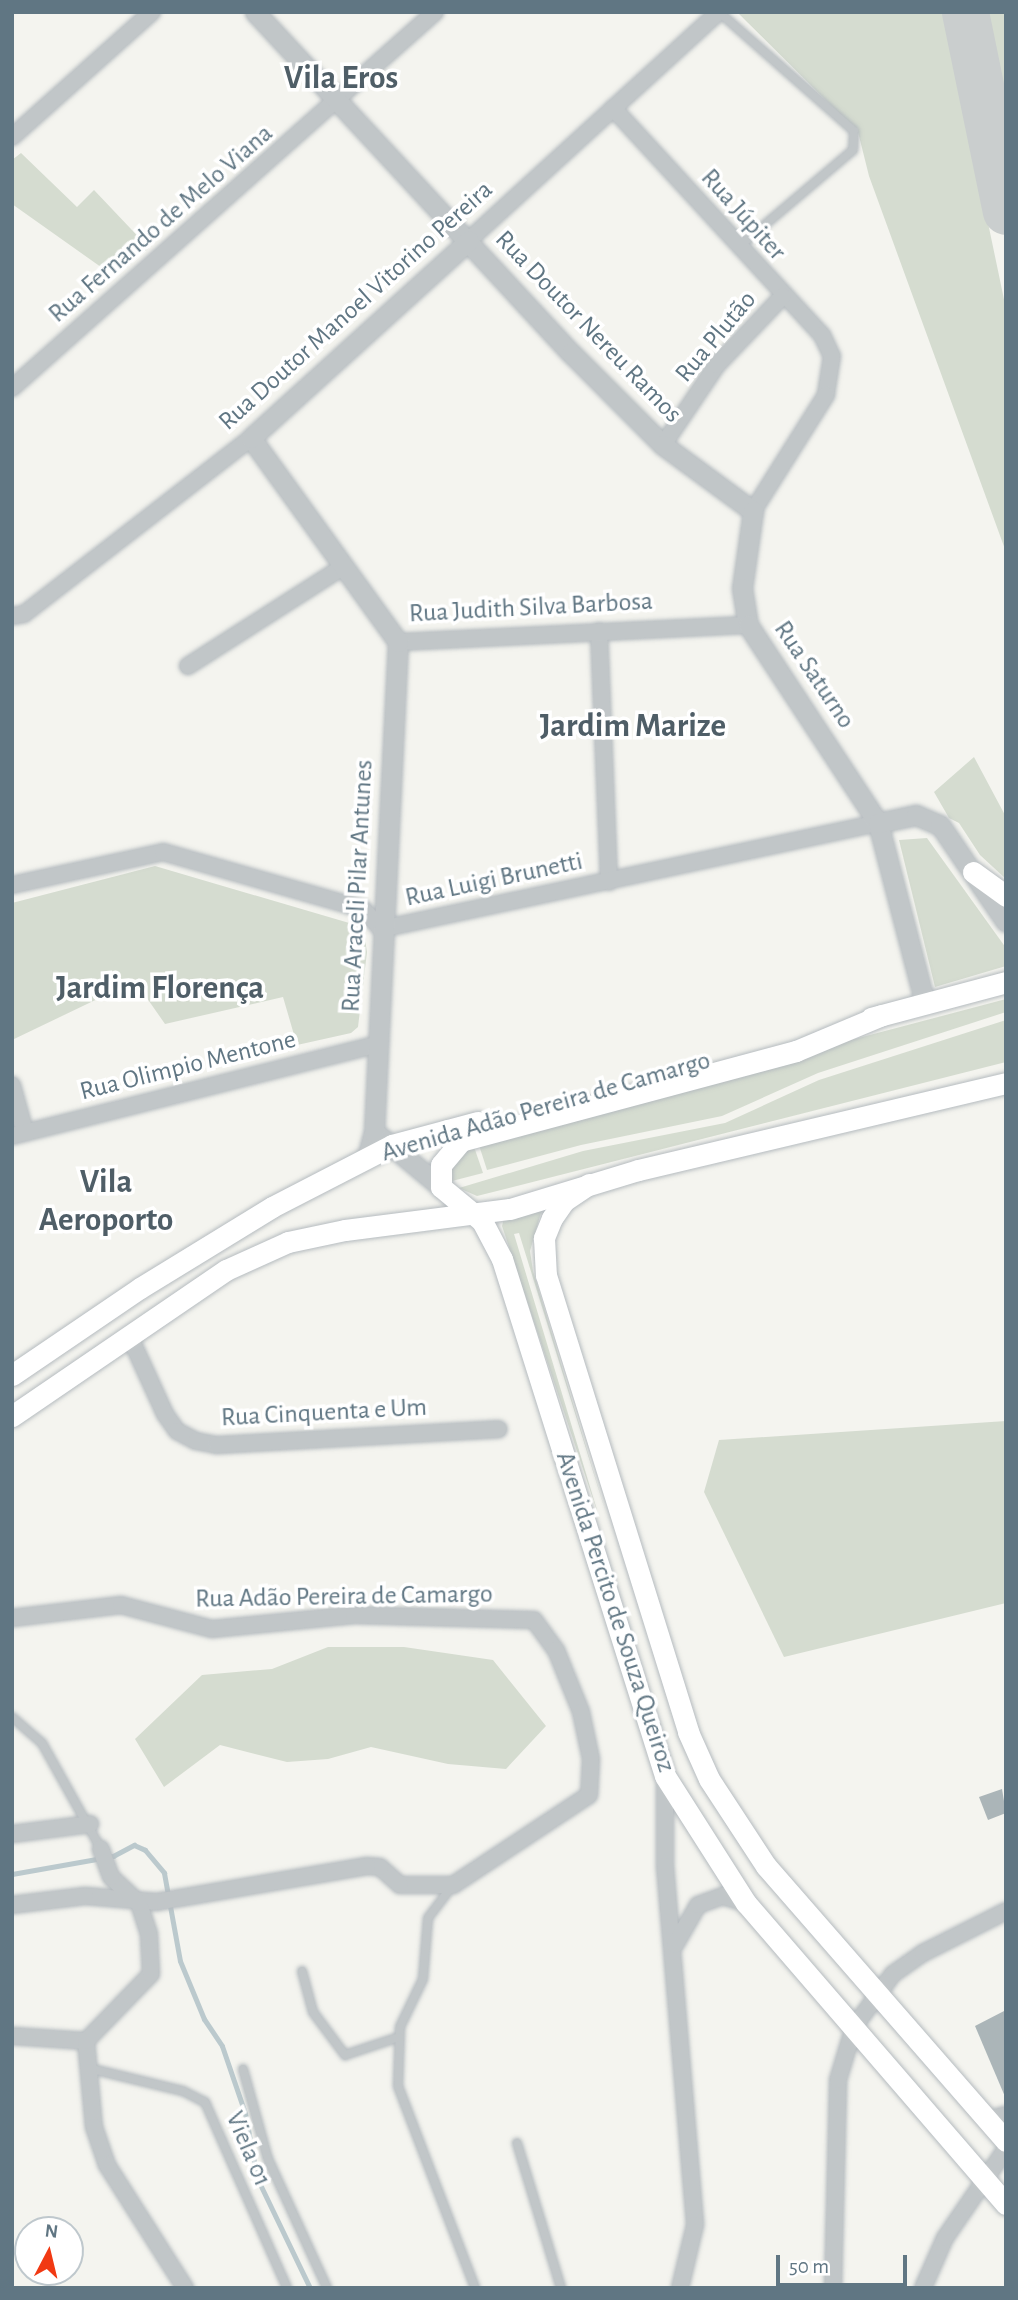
<!DOCTYPE html>
<meta charset="utf-8">
<style>
body{margin:0}
#map{position:relative;width:1018px;height:2300px;overflow:hidden;background:#f4f4ef;font-family:"Alegreya Sans",sans-serif}
div>[style]{position:absolute}
.green>*{inset:0;background:#d5dcd0}
.stream>*{height:5px;margin:-2.5px;padding:0 2.5px;transform-origin:2.5px;border-radius:2.5px;background:#bbc9cd}
.taxiway>*{height:47px;margin:-23.5px;padding:0 23.5px;transform-origin:23.5px;border-radius:23.5px;background:#cacece}
.building>*{inset:0;background:#abb5b8}
.roads{filter:drop-shadow(0 0 2px #b5bbbf) drop-shadow(0 0 2px #b5bbbf)}
.service>*{height:8px;margin:-4px;padding:0 4px;transform-origin:4px;border-radius:4px;background:#c1c6c8}
.minor>*{height:16px;margin:-8px;padding:0 8px;transform-origin:8px;border-radius:8px;background:#c1c6c8}
.tertiary>*{height:19px;margin:-9.5px;padding:0 9.5px;transform-origin:9.5px;border-radius:9.5px;background:#c1c6c8}
.secondary>*{height:21px;margin:-10.5px;padding:0 10.5px;transform-origin:10.5px;border-radius:10.5px;background:#fff}
span{translate:-50% -50%;white-space:nowrap;text-align:center;line-height:1.15;-webkit-text-stroke:7px #fff;paint-order:stroke}
.street-label{font-size:26px;color:#607683}
.district-label{font-size:33px;color:#4f5e67;font-weight:700}
.frame{position:absolute;inset:0;border:14px solid #607683;pointer-events:none}
.north{position:absolute;left:14px;top:2216px;width:70px;height:70px;box-sizing:border-box;background:#fff;border:2px solid #bfc8cd;border-radius:50%;rotate:7deg;font-size:19px;font-weight:700;line-height:28px;text-align:center;color:#607683}
.north::after{content:'';display:block;margin:auto;width:24px;height:32px;background:#f13913;clip-path:polygon(50% 0,100% 100%,50% 72%,0 100%)}
.scale{position:absolute;left:776px;top:2255px;width:131px;height:32px;box-sizing:border-box;border:4px solid #607683;border-top:0;padding-left:9px;font-size:21px;line-height:24px;white-space:nowrap;color:#607683;-webkit-text-stroke:5px #fff;paint-order:stroke}
</style>
<div id="map">
<div class="green">
<div style="clip-path:polygon(737px 12px,944px 12px,1006px 309px,1006px 552px,869px 176px,858px 132px)"></div>
<div style="clip-path:polygon(984px 12px,1006px 12px,1006px 117px)"></div>
<div style="clip-path:polygon(21px 153px,77px 207px,94px 190px,149px 248px,115px 277px,12px 204px,12px 160px)"></div>
<div style="clip-path:polygon(974px 757px,1006px 817px,1006px 879px,980px 855px,959px 823px,949px 818px,934px 792px)"></div>
<div style="clip-path:polygon(927px 838px,1006px 948px,1006px 966px,935px 987px,899px 840px)"></div>
<div style="clip-path:polygon(155px 866px,356px 925px,364px 933px,367px 952px,358px 1027px,351px 1033px,297px 1045px,283px 997px,165px 1024px,135px 981px,12px 1040px,12px 903px)"></div>
<div style="clip-path:polygon(1006px 999px,1006px 1012px,818px 1073px,722px 1116px,581px 1145px,487px 1170px,477px 1139px)"></div>
<div style="clip-path:polygon(1006px 1020px,1006px 1062px,477px 1196px,459px 1188px,583px 1151px,725px 1123px,819px 1080px)"></div>
<div style="clip-path:polygon(472px 1141px,483px 1173px,452px 1181px,451px 1158px)"></div>
<div style="clip-path:polygon(542px 1209px,530px 1251px,533px 1271px,607px 1516px,519px 1233px,514px 1234px,600px 1520px,502px 1226px,504px 1218px)"></div>
<div style="clip-path:polygon(1006px 1421px,1006px 1603px,784px 1657px,704px 1492px,719px 1440px)"></div>
<div style="clip-path:polygon(328px 1647px,404px 1647px,493px 1660px,546px 1726px,506px 1769px,448px 1764px,371px 1747px,328px 1759px,287px 1762px,220px 1745px,164px 1787px,135px 1739px,202px 1675px,272px 1669px)"></div>
</div>
<div class="stream">
<div style="left:12px;top:1874px;width:103px;rotate:-10.1deg"></div>
<div style="left:113px;top:1856px;width:24px;rotate:-28deg"></div>
<div style="left:134px;top:1845px;width:12px;rotate:24deg"></div>
<div style="left:145px;top:1850px;width:30px;rotate:50deg"></div>
<div style="left:164px;top:1873px;width:89px;rotate:79.7deg"></div>
<div style="left:180px;top:1961px;width:63px;rotate:67.5deg"></div>
<div style="left:204px;top:2019px;width:32px;rotate:56deg"></div>
<div style="left:222px;top:2046px;width:71px;rotate:71.1deg"></div>
<div style="left:245px;top:2113px;width:66px;rotate:79.5deg"></div>
<div style="left:257px;top:2178px;width:122px;rotate:64.3deg"></div>
</div>
<div class="taxiway">
<div style="left:965px;top:12px;width:203px;rotate:78.4deg"></div>
</div>
<div class="building">
<div style="clip-path:polygon(1002px 1789px,1006px 1813px,988px 1820px,979px 1797px)"></div>
<div style="clip-path:polygon(1006px 2010px,1006px 2099px,975px 2026px)"></div>
</div>
<div class="roads">
<div class="service">
<div style="left:719px;top:12px;width:180px;rotate:41.4deg"></div>
<div style="left:854px;top:131px;width:19px;rotate:93deg"></div>
<div style="left:853px;top:150px;width:148px;rotate:139.7deg"></div>
<div style="left:12px;top:1717px;width:40px;rotate:41deg"></div>
<div style="left:42px;top:1743px;width:121px;rotate:60.9deg"></div>
<div style="left:453px;top:1885px;width:41px;rotate:127.1deg"></div>
<div style="left:428px;top:1918px;width:61px;rotate:94.7deg"></div>
<div style="left:423px;top:1979px;width:53px;rotate:115.6deg"></div>
<div style="left:400px;top:2027px;width:59px;rotate:91.9deg"></div>
<div style="left:398px;top:2086px;width:216px;rotate:69.1deg"></div>
<div style="left:302px;top:1971px;width:42px;rotate:75deg"></div>
<div style="left:313px;top:2012px;width:54px;rotate:53.3deg"></div>
<div style="left:345px;top:2055px;width:57px;rotate:-18.4deg"></div>
<div style="left:88px;top:2068px;width:98px;rotate:13.6deg"></div>
<div style="left:183px;top:2091px;width:25px;rotate:27deg"></div>
<div style="left:205px;top:2102px;width:203px;rotate:66.2deg"></div>
<div style="left:243px;top:2069px;width:93px;rotate:74.5deg"></div>
<div style="left:268px;top:2159px;width:142px;rotate:65.4deg"></div>
<div style="left:517px;top:2143px;width:152px;rotate:73.1deg"></div>
</div>
<div class="minor">
<div style="left:613px;top:108px;width:309px;rotate:47.4deg"></div>
<div style="left:822px;top:335px;width:23px;rotate:65deg"></div>
<div style="left:832px;top:356px;width:39px;rotate:99deg"></div>
<div style="left:826px;top:395px;width:137px;rotate:122.2deg"></div>
<div style="left:12px;top:137px;width:188px;rotate:-41.8deg"></div>
<div style="left:469px;top:240px;width:338px;rotate:-42.4deg"></div>
<div style="left:12px;top:388px;width:566px;rotate:-41.63deg"></div>
<div style="left:663px;top:445px;width:97px;rotate:-56deg"></div>
<div style="left:717px;top:365px;width:95px;rotate:-46.3deg"></div>
<div style="left:12px;top:616px;width:12px;rotate:-9deg"></div>
<div style="left:24px;top:614px;width:287px;rotate:-37.8deg"></div>
<div style="left:599px;top:631px;width:251px;rotate:87.7deg"></div>
<div style="left:398px;top:642px;width:350px;rotate:-2.8deg"></div>
<div style="left:188px;top:666px;width:184px;rotate:-32.6deg"></div>
<div style="left:12px;top:885px;width:155px;rotate:-12.3deg"></div>
<div style="left:163px;top:852px;width:208px;rotate:15.9deg"></div>
<div style="left:363px;top:909px;width:27px;rotate:48deg"></div>
<div style="left:381px;top:929px;width:508px;rotate:-12.04deg"></div>
<div style="left:12px;top:1085px;width:49px;rotate:74.5deg"></div>
<div style="left:12px;top:1136px;width:376px;rotate:-14.1deg"></div>
<div style="left:129px;top:1335px;width:87px;rotate:65.5deg"></div>
<div style="left:165px;top:1414px;width:21px;rotate:55deg"></div>
<div style="left:177px;top:1431px;width:21px;rotate:28deg"></div>
<div style="left:196px;top:1441px;width:21px;rotate:11deg"></div>
<div style="left:217px;top:1445px;width:282px;rotate:-3.2deg"></div>
<div style="left:12px;top:1618px;width:110px;rotate:-6.8deg"></div>
<div style="left:121px;top:1605px;width:94px;rotate:14.8deg"></div>
<div style="left:212px;top:1629px;width:143px;rotate:-5.6deg"></div>
<div style="left:354px;top:1615px;width:180px;rotate:1.6deg"></div>
<div style="left:534px;top:1620px;width:37px;rotate:54deg"></div>
<div style="left:556px;top:1650px;width:67px;rotate:68deg"></div>
<div style="left:581px;top:1712px;width:48px;rotate:78deg"></div>
<div style="left:591px;top:1759px;width:36px;rotate:93deg"></div>
<div style="left:589px;top:1795px;width:163px;rotate:146.5deg"></div>
<div style="left:453px;top:1885px;width:53px;rotate:180deg"></div>
<div style="left:400px;top:1885px;width:27px;rotate:-138deg"></div>
<div style="left:380px;top:1867px;width:13px;rotate:-176deg"></div>
<div style="left:367px;top:1866px;width:213px;rotate:170.3deg"></div>
<div style="left:157px;top:1902px;width:72px;rotate:-175.2deg"></div>
<div style="left:85px;top:1896px;width:74px;rotate:173deg"></div>
<div style="left:665px;top:1776px;width:90px;rotate:90deg"></div>
<div style="left:665px;top:1866px;width:360px;rotate:85.2deg"></div>
<div style="left:695px;top:2225px;width:65px;rotate:103.4deg"></div>
<div style="left:12px;top:1834px;width:79px;rotate:-7.3deg"></div>
<div style="left:675px;top:1945px;width:46px;rotate:-60.1deg"></div>
<div style="left:698px;top:1905px;width:27px;rotate:-20deg"></div>
<div style="left:723px;top:1896px;width:24px;rotate:17deg"></div>
<div style="left:12px;top:2036px;width:74px;rotate:3.9deg"></div>
<div style="left:86px;top:2041px;width:86px;rotate:84.7deg"></div>
<div style="left:94px;top:2127px;width:40px;rotate:71.1deg"></div>
<div style="left:107px;top:2165px;width:146px;rotate:57.6deg"></div>
<div style="left:86px;top:2041px;width:93px;rotate:-45.9deg"></div>
<div style="left:151px;top:1974px;width:40px;rotate:-92.9deg"></div>
<div style="left:149px;top:1934px;width:33px;rotate:-108deg"></div>
<div style="left:139px;top:1903px;width:38px;rotate:-137deg"></div>
<div style="left:111px;top:1877px;width:30px;rotate:-110deg"></div>
<div style="left:987px;top:2120px;width:20px;rotate:-15deg"></div>
<div style="left:833px;top:2288px;width:208px;rotate:-88.6deg"></div>
<div style="left:838px;top:2080px;width:55px;rotate:-73.2deg"></div>
<div style="left:854px;top:2027px;width:66px;rotate:-53.7deg"></div>
<div style="left:893px;top:1974px;width:37px;rotate:-35deg"></div>
<div style="left:923px;top:1953px;width:93px;rotate:-26.8deg"></div>
<div style="left:923px;top:2288px;width:55px;rotate:-66.3deg"></div>
<div style="left:945px;top:2238px;width:108px;rotate:-55.6deg"></div>
</div>
<div class="tertiary">
<div style="left:255px;top:12px;width:465px;rotate:47.2deg"></div>
<div style="left:571px;top:353px;width:130px;rotate:45deg"></div>
<div style="left:663px;top:445px;width:112px;rotate:36.3deg"></div>
<div style="left:753px;top:511px;width:78px;rotate:98.1deg"></div>
<div style="left:742px;top:588px;width:37px;rotate:81deg"></div>
<div style="left:748px;top:625px;width:237px;rotate:56.7deg"></div>
<div style="left:878px;top:823px;width:187px;rotate:75.4deg"></div>
<div style="left:878px;top:823px;width:39px;rotate:-12deg"></div>
<div style="left:916px;top:815px;width:26px;rotate:23deg"></div>
<div style="left:940px;top:825px;width:117px;rotate:55.8deg"></div>
<div style="left:381px;top:1137px;width:78px;rotate:39.8deg"></div>
<div style="left:359px;top:1163px;width:13px;rotate:-45deg"></div>
<div style="left:368px;top:1154px;width:23px;rotate:-75deg"></div>
<div style="left:374px;top:1132px;width:491px;rotate:-87.2deg"></div>
<div style="left:398px;top:642px;width:251px;rotate:-125.8deg"></div>
<div style="left:251px;top:438px;width:294px;rotate:-42.2deg"></div>
</div>
<div class="secondary">
<div style="left:973px;top:872px;width:41px;rotate:36deg"></div>
<div style="left:882px;top:1015px;width:93px;rotate:157.3deg"></div>
<div style="left:796px;top:1051px;width:347px;rotate:165deg"></div>
<div style="left:461px;top:1141px;width:31px;rotate:130deg"></div>
<div style="left:441px;top:1165px;width:22px;rotate:90deg"></div>
<div style="left:441px;top:1187px;width:53px;rotate:39.7deg"></div>
<div style="left:482px;top:1221px;width:43px;rotate:62.2deg"></div>
<div style="left:502px;top:1259px;width:542px;rotate:72.5deg"></div>
<div style="left:665px;top:1776px;width:151px;rotate:57.5deg"></div>
<div style="left:746px;top:1903px;width:398px;rotate:49.2deg"></div>
<div style="left:871px;top:1018px;width:140px;rotate:-14.9deg"></div>
<div style="left:589px;top:1184px;width:30px;rotate:146deg"></div>
<div style="left:564px;top:1201px;width:21px;rotate:125deg"></div>
<div style="left:552px;top:1218px;width:22px;rotate:112deg"></div>
<div style="left:544px;top:1238px;width:37px;rotate:87deg"></div>
<div style="left:546px;top:1275px;width:479px;rotate:72.7deg"></div>
<div style="left:688px;top:1732px;width:51px;rotate:65.9deg"></div>
<div style="left:709px;top:1779px;width:104px;rotate:56.8deg"></div>
<div style="left:766px;top:1866px;width:365px;rotate:48.9deg"></div>
<div style="left:12px;top:1375px;width:155px;rotate:-34.2deg"></div>
<div style="left:140px;top:1288px;width:155px;rotate:-31.5deg"></div>
<div style="left:272px;top:1207px;width:135px;rotate:-27.3deg"></div>
<div style="left:392px;top:1145px;width:89px;rotate:-15deg"></div>
<div style="left:12px;top:1416px;width:259px;rotate:-34.3deg"></div>
<div style="left:226px;top:1270px;width:68px;rotate:-24.3deg"></div>
<div style="left:288px;top:1242px;width:58px;rotate:-11.9deg"></div>
<div style="left:345px;top:1230px;width:166px;rotate:-7.3deg"></div>
<div style="left:510px;top:1209px;width:134px;rotate:-16.9deg"></div>
<div style="left:638px;top:1170px;width:378px;rotate:-13.3deg"></div>
</div>
</div>
<div class="street-label">
<span style="left:743px;top:215px;rotate:48deg">Rua Júpiter</span>
<span style="left:161px;top:224px;rotate:-41deg">Rua Fernando de Melo Viana</span>
<span style="left:356px;top:306px;rotate:-42deg">Rua Doutor Manoel Vitorino Pereira</span>
<span style="left:588px;top:327px;rotate:46deg">Rua Doutor Nereu Ramos</span>
<span style="left:716px;top:337px;rotate:-50deg">Rua Plutão</span>
<span style="left:531px;top:608px;rotate:-3deg">Rua Judith Silva Barbosa</span>
<span style="left:814px;top:675px;rotate:56deg">Rua Saturno</span>
<span style="left:494px;top:880px;rotate:-12deg">Rua Luigi Brunetti</span>
<span style="left:358px;top:886px;rotate:-87deg">Rua Araceli Pilar Antunes</span>
<span style="left:188px;top:1066px;rotate:-14deg">Rua Olimpio Mentone</span>
<span style="left:546px;top:1107px;rotate:-16deg">Avenida Adão Pereira de Camargo</span>
<span style="left:324px;top:1413px;rotate:-3deg">Rua Cinquenta e Um</span>
<span style="left:344px;top:1597px;rotate:-1deg">Rua Adão Pereira de Camargo</span>
<span style="left:615px;top:1612px;rotate:72deg">Avenida Percito de Souza Queiroz</span>
<span style="left:248px;top:2149px;rotate:67deg">Viela 01</span>
</div>
<div class="district-label">
<span style="left:341px;top:79px">Vila Eros</span>
<span style="left:633px;top:727px">Jardim Marize</span>
<span style="left:160px;top:989px">Jardim Florença</span>
<span style="left:106px;top:1202px">Vila<br>Aeroporto</span>
</div>
<div class="frame"></div>
<div class="north">N</div>
<div class="scale">50 m</div>
</div>
